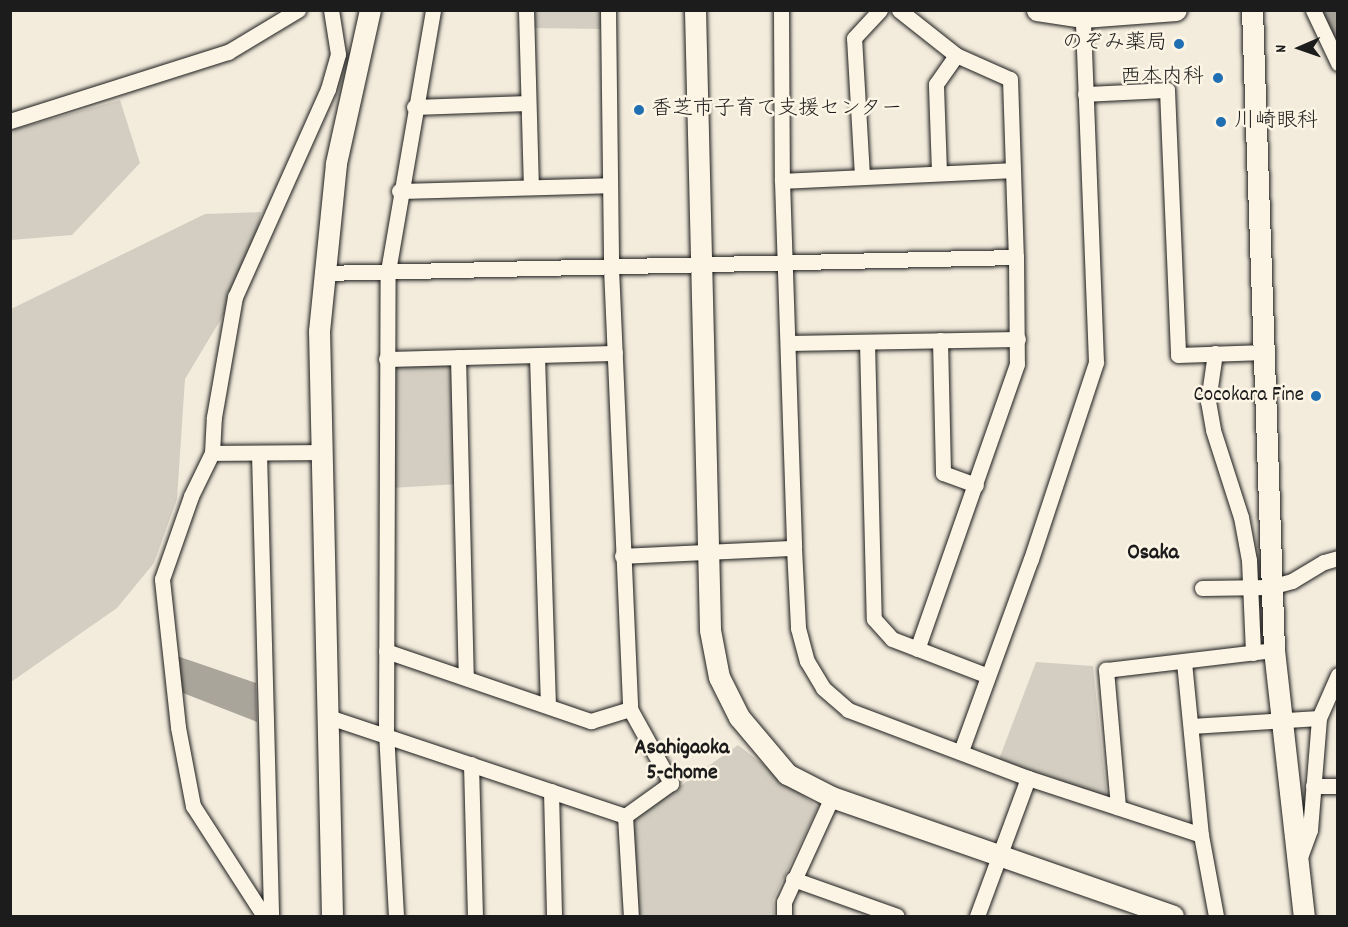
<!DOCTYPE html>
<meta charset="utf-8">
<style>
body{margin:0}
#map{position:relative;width:1348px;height:927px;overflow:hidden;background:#f3ecdd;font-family:Dekko,"Klee One",sans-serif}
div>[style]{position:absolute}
.green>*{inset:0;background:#d3cec1}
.water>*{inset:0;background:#aaa59b}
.river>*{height:24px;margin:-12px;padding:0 12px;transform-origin:12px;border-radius:12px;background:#aaa59b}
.roads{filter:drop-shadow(0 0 2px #1c1c1c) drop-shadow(0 0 2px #1c1c1c)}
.street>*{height:15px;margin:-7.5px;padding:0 7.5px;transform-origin:7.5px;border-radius:7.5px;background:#fcf5e5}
.secondary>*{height:21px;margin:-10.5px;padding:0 10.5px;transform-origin:10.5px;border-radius:10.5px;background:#fcf5e5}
.dots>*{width:16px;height:16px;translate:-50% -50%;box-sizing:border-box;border:3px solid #fcf5e5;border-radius:50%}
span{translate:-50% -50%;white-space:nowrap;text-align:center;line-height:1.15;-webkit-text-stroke:5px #fcf5e5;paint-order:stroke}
.poi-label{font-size:21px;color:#1c1c1c}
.right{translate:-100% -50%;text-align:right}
.left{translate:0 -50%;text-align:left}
.neighbourhood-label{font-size:22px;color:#1c1c1c;font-weight:700}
.frame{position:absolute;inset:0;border:12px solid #1c1c1c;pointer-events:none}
.north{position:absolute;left:1270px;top:18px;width:60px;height:60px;-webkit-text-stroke:4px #fcf5e5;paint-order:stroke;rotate:268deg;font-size:16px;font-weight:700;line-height:24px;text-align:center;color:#1c1c1c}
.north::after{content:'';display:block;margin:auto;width:21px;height:27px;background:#1c1c1c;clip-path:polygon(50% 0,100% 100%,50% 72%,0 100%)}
</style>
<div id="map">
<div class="green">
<div style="clip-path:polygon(531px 11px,601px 11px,602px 29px,532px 28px)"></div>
<div style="clip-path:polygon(120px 100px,140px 163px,72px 235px,11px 240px,11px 130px)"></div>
<div style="clip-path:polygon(261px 212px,251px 269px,185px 379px,177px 499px,154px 563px,117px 608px,11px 682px,11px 309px,205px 214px)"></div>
<div style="clip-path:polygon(452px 364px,458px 484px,392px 488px,395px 366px)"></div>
<div style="clip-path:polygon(1036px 662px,1093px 666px,1107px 799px,998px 762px)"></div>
<div style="clip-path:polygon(738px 745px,818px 807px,773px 900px,774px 916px,635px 916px,631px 821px)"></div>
</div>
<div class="water">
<div style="clip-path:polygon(177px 656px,256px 683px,257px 722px,183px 693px)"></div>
</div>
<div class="river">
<div style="left:1322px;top:10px;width:38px;rotate:65deg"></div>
</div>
<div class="roads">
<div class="street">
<div style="left:526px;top:10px;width:177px;rotate:88.4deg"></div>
<div style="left:608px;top:10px;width:258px;rotate:89.3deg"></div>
<div style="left:611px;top:268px;width:441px;rotate:87.5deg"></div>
<div style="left:630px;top:709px;width:85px;rotate:61deg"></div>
<div style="left:671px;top:783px;width:57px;rotate:144.3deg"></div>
<div style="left:781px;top:10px;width:171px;rotate:89.7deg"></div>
<div style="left:782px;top:181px;width:367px;rotate:88.1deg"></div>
<div style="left:794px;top:548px;width:80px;rotate:87.1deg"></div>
<div style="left:798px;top:628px;width:34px;rotate:75deg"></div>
<div style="left:807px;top:661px;width:31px;rotate:59deg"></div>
<div style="left:823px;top:688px;width:33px;rotate:41deg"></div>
<div style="left:848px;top:710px;width:192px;rotate:20.7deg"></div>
<div style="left:1028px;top:778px;width:182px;rotate:18.2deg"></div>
<div style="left:899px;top:10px;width:73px;rotate:38.3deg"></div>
<div style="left:956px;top:55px;width:59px;rotate:24deg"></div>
<div style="left:1010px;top:79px;width:178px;rotate:88.1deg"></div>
<div style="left:1016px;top:257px;width:107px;rotate:89.5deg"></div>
<div style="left:1017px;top:364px;width:302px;rotate:109.3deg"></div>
<div style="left:1313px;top:10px;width:59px;rotate:64.7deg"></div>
<div style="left:1085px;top:94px;width:82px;rotate:-2.8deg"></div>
<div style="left:1167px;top:90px;width:265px;rotate:87.6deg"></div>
<div style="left:1178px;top:355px;width:87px;rotate:-2deg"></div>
<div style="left:414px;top:107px;width:114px;rotate:-2deg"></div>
<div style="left:10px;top:121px;width:229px;rotate:-17.6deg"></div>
<div style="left:228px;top:52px;width:82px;rotate:-31deg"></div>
<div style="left:939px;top:172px;width:88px;rotate:-92deg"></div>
<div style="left:936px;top:84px;width:35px;rotate:-55deg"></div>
<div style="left:862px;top:176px;width:138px;rotate:-93.3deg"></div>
<div style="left:854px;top:38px;width:38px;rotate:-47deg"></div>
<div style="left:782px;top:181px;width:231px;rotate:-2.7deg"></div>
<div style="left:399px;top:191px;width:211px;rotate:-1.6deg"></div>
<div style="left:322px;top:273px;width:694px;rotate:-1.32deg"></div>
<div style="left:940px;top:340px;width:133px;rotate:88.7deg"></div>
<div style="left:943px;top:473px;width:35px;rotate:20deg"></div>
<div style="left:867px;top:342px;width:277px;rotate:88.6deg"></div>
<div style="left:874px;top:619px;width:27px;rotate:48deg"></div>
<div style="left:892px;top:639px;width:101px;rotate:21deg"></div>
<div style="left:788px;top:343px;width:230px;rotate:-1deg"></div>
<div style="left:1215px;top:353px;width:49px;rotate:98.3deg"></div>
<div style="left:1208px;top:401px;width:29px;rotate:80deg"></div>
<div style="left:1213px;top:430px;width:91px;rotate:72.2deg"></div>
<div style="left:1241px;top:517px;width:44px;rotate:79.5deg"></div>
<div style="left:1249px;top:560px;width:93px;rotate:87.5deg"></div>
<div style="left:537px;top:356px;width:347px;rotate:88.2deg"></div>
<div style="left:458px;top:357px;width:318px;rotate:88.6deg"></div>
<div style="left:386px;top:359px;width:229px;rotate:-1.5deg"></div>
<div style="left:212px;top:453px;width:108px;rotate:-0.5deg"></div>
<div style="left:259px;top:453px;width:463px;rotate:88.5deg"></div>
<div style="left:622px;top:556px;width:172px;rotate:-2.7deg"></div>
<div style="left:1202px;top:588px;width:68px;rotate:-0.8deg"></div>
<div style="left:1270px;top:587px;width:23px;rotate:-15deg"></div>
<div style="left:1292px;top:581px;width:37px;rotate:-31deg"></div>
<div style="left:1324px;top:562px;width:15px;rotate:-16deg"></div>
<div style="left:386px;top:651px;width:217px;rotate:18.9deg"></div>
<div style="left:591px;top:721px;width:41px;rotate:-17.1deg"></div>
<div style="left:1184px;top:662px;width:174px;rotate:84.4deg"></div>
<div style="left:1201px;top:835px;width:82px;rotate:79.5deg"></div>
<div style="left:326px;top:716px;width:315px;rotate:18.5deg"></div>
<div style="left:1191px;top:726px;width:128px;rotate:-3.6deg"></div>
<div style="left:961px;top:751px;width:204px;rotate:-70deg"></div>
<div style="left:1031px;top:559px;width:207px;rotate:-71.7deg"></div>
<div style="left:1096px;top:362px;width:345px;rotate:-92.2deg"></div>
<div style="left:471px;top:764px;width:152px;rotate:88.5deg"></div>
<div style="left:1313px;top:786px;width:25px"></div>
<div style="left:551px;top:791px;width:125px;rotate:88.6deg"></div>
<div style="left:1118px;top:807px;width:138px;rotate:-95deg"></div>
<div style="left:1106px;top:670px;width:169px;rotate:-6.8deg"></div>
<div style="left:625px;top:816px;width:100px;rotate:86.6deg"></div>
<div style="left:1299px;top:860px;width:32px;rotate:-70deg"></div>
<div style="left:1310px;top:830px;width:112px;rotate:-85.4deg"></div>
<div style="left:1319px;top:718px;width:47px;rotate:-66.2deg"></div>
<div style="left:793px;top:879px;width:110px;rotate:19.6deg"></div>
<div style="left:264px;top:916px;width:131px;rotate:-122.8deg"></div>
<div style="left:193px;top:806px;width:80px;rotate:-100.8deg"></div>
<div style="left:178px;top:727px;width:149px;rotate:-96.2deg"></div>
<div style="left:162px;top:579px;width:88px;rotate:-70.7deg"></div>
<div style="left:191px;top:496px;width:48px;rotate:-64deg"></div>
<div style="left:212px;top:453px;width:36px;rotate:-87deg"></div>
<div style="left:214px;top:417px;width:122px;rotate:-80.1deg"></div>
<div style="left:235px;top:297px;width:228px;rotate:-65.9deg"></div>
<div style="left:328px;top:89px;width:36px;rotate:-74deg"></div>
<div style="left:338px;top:54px;width:45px;rotate:-99deg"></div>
<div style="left:396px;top:916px;width:182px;rotate:-93.1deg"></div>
<div style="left:386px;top:734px;width:463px;rotate:-89.8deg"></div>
<div style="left:388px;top:271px;width:265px;rotate:-80.2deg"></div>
<div style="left:784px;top:916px;width:14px;rotate:-90deg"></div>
<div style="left:784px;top:902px;width:115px;rotate:-65.4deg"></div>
<div style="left:977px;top:916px;width:147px;rotate:-69.7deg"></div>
</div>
<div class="secondary">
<div style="left:695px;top:10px;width:620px;rotate:88.61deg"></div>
<div style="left:710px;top:630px;width:48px;rotate:79.2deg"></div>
<div style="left:719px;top:677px;width:45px;rotate:63.4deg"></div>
<div style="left:739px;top:717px;width:75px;rotate:49.9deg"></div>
<div style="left:787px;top:774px;width:51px;rotate:27.1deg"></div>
<div style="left:832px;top:797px;width:361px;rotate:19.2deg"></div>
<div style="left:1037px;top:10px;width:47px;rotate:8.7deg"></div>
<div style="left:1083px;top:17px;width:93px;rotate:-4.3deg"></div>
<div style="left:1252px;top:10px;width:640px;rotate:88.03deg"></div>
<div style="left:1274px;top:650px;width:268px;rotate:83.6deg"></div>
<div style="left:332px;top:916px;width:585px;rotate:-91.27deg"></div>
<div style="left:319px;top:331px;width:169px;rotate:-84.2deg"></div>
<div style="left:336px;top:163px;width:157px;rotate:-77.5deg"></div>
</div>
</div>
<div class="dots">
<div style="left:1179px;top:44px;background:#1f6fb2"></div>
<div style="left:1218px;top:78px;background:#1f6fb2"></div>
<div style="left:639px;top:110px;background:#1f6fb2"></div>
<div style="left:1221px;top:122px;background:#1f6fb2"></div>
<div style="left:1316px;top:396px;background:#1f6fb2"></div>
</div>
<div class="poi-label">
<span class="right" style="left:1167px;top:44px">のぞみ薬局</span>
<span class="right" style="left:1204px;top:78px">西本内科</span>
<span class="left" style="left:651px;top:110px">香芝市子育て支援センター</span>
<span class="left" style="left:1234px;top:122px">川崎眼科</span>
<span class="right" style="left:1304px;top:396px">Cocokara Fine</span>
</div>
<div class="neighbourhood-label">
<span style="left:1153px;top:554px">Osaka</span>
<span style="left:682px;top:761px">Asahigaoka<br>5-chome</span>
</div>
<div class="frame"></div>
<div class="north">N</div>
</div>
